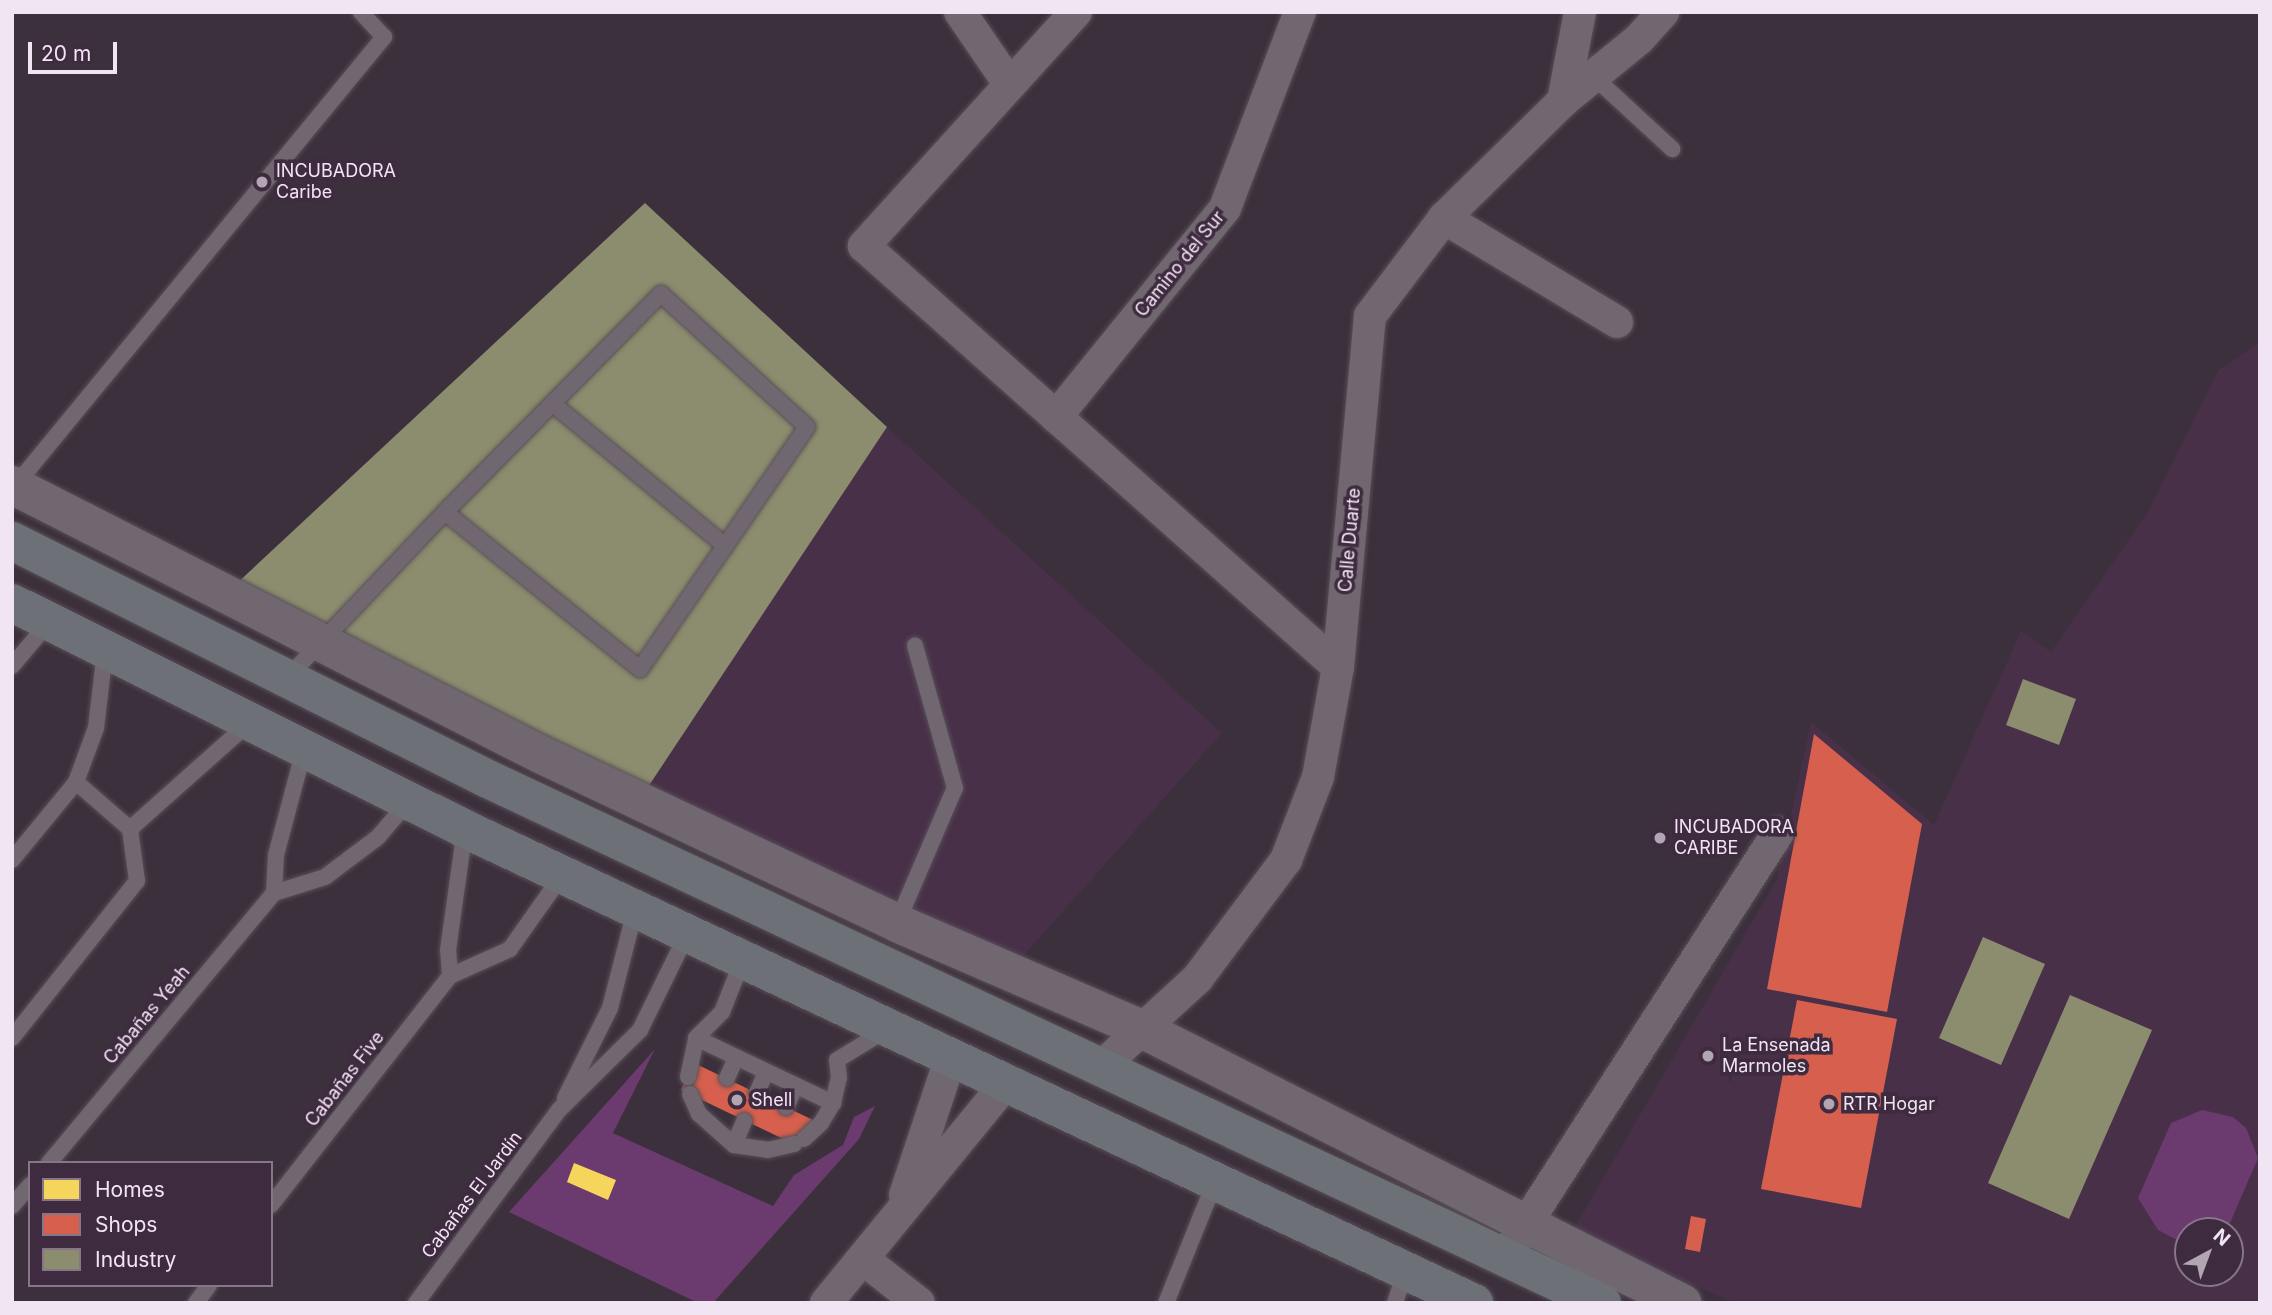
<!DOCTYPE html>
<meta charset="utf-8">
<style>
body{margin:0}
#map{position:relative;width:2272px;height:1315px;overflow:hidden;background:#3b303b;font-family:Inter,sans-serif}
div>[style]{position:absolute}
.built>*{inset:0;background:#483049}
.green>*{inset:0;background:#6b3a6e}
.homes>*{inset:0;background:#f6d55c}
.shops>*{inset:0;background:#d6604d}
.industry>*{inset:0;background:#8c8c6e}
.roads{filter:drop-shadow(0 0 2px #584e58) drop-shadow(0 0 2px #584e58)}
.service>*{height:16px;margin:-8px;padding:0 8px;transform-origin:8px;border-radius:8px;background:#706770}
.minor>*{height:32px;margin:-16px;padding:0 16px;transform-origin:16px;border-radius:16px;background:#706770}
.tertiary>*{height:38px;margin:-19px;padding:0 19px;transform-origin:19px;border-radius:19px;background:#706770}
.primary>*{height:38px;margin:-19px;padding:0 19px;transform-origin:19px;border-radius:19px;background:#6d7177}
.dots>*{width:19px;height:19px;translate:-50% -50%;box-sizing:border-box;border:4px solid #3f2b40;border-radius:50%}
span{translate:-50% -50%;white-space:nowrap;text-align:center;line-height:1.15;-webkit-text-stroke:7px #3f2b40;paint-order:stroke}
.poi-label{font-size:18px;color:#f2e5f3}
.left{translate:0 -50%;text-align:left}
.street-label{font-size:18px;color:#f2e5f3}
.frame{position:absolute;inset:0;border:14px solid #f2e5f3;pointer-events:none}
.legend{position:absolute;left:28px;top:1161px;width:245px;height:126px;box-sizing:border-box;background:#3f2b40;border:2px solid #877588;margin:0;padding:9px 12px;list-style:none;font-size:21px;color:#f2e5f3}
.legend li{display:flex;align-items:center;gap:14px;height:35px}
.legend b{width:35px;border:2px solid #877588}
.north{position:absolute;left:2174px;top:1217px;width:70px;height:70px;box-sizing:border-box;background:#3f2b40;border:2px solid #877588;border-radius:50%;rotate:41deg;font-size:19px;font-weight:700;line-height:28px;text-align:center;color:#f2e5f3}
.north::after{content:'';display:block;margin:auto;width:24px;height:32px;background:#b2a6b3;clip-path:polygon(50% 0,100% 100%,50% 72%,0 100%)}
.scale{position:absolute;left:28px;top:42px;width:89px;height:32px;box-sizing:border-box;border:4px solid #f2e5f3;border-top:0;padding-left:9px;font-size:21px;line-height:24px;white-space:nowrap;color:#f2e5f3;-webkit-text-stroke:5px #3f2b40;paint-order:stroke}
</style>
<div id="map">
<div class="built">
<div style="clip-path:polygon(evenodd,2260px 342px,2260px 1303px,1735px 1303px,1572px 1232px,1777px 879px,1811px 722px,1934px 825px,2021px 631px,2051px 652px,2148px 512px,2218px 371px,2260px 342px,2188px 1231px,2230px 1231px,2230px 1273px,2188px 1273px,2188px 1231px)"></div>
<div style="clip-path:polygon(887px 427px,1222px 733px,1018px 962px,646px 790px)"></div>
</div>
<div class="green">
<div style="clip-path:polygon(655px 1049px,613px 1133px,773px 1206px,794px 1175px,843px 1145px,854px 1117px,875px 1106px,859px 1139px,713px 1303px,698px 1303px,509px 1212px)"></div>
<div style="clip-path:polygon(2202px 1110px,2233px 1117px,2246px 1128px,2258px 1158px,2227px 1230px,2188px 1231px,2188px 1240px,2175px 1239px,2158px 1230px,2138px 1198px,2171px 1123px)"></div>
</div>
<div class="homes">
<div style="clip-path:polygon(574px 1163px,616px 1180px,608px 1200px,567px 1182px)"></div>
</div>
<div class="shops">
<div style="clip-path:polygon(1814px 734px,1922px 824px,1887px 1012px,1767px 989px)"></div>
<div style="clip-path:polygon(1797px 1000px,1897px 1019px,1861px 1208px,1761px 1189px)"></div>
<div style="clip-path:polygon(694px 1063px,813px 1120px,800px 1147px,681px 1090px)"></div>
<div style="clip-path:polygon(1691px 1216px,1706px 1219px,1700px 1252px,1685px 1249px)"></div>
</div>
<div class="industry">
<div style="clip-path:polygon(645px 203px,887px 427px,646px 790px,234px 586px)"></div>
<div style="clip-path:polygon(2023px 679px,2076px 699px,2059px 745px,2006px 725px)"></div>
<div style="clip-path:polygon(1983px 937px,2045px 964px,2001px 1065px,1939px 1038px)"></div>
<div style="clip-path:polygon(2070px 995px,2152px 1030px,2069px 1219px,1988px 1183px)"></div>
</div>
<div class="roads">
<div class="service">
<div style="left:1593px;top:76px;width:108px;rotate:42.7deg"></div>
<div style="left:553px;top:404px;width:223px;rotate:39.5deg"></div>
<div style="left:14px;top:487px;width:583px;rotate:-50.57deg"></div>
<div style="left:384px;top:37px;width:34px;rotate:-133deg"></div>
<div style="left:12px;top:666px;width:57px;rotate:-49.9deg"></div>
<div style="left:286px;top:679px;width:231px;rotate:-46.4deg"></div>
<div style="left:445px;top:512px;width:307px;rotate:-45.3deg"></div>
<div style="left:661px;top:294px;width:197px;rotate:42.3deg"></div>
<div style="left:807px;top:427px;width:294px;rotate:124.6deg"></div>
<div style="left:640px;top:669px;width:250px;rotate:-141.2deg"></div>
<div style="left:76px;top:782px;width:72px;rotate:41deg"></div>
<div style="left:12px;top:860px;width:101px;rotate:-50.6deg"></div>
<div style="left:76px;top:782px;width:58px;rotate:-69.7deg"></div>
<div style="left:96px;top:728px;width:78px;rotate:-83.3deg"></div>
<div style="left:274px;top:893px;width:38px;rotate:-87deg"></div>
<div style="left:276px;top:855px;width:109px;rotate:-75.1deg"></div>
<div style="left:897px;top:923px;width:147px;rotate:-66.8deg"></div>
<div style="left:955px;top:788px;width:148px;rotate:-105.7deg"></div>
<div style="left:450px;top:976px;width:26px;rotate:-94deg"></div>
<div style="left:448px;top:950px;width:122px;rotate:-82deg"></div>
<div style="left:12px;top:1038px;width:201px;rotate:-51.5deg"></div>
<div style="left:137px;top:881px;width:52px;rotate:-97.7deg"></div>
<div style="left:130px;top:829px;width:161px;rotate:-41.7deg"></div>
<div style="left:696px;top:1038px;width:152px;rotate:25.4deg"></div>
<div style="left:688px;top:1077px;width:40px;rotate:-78deg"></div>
<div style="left:696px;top:1038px;width:37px;rotate:-45deg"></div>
<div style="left:722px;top:1012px;width:57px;rotate:-68.4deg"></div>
<div style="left:727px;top:1078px;width:22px;rotate:-66deg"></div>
<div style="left:757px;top:1093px;width:23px;rotate:-67deg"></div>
<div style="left:690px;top:1094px;width:22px;rotate:66deg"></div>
<div style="left:699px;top:1114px;width:47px;rotate:41.5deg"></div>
<div style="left:734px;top:1145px;width:34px;rotate:8deg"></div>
<div style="left:768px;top:1150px;width:27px;rotate:-13deg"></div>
<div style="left:565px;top:1098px;width:101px;rotate:-63.4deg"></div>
<div style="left:610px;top:1008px;width:104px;rotate:-75.6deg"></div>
<div style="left:786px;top:1107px;width:23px;rotate:-65deg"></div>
<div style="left:804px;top:1139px;width:23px;rotate:-43deg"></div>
<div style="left:821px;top:1123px;width:23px;rotate:-59deg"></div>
<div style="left:833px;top:1103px;width:26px;rotate:-77deg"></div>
<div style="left:839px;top:1078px;width:18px;rotate:-96deg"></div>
<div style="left:837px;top:1060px;width:57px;rotate:-31.5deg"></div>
<div style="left:734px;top:1145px;width:26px;rotate:-67deg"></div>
<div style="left:49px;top:1163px;width:351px;rotate:-50.2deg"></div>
<div style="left:274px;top:893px;width:53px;rotate:-17.4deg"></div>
<div style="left:325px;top:877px;width:66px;rotate:-37deg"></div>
<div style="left:378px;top:837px;width:48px;rotate:-49.3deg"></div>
<div style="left:271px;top:1205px;width:291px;rotate:-52deg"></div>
<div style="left:450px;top:976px;width:66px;rotate:-24.2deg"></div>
<div style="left:510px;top:949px;width:92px;rotate:-54.8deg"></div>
<div style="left:12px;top:1206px;width:28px;rotate:-49deg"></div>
<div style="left:196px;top:1303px;width:22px;rotate:-54deg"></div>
<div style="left:416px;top:1303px;width:240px;rotate:-53.5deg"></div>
<div style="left:559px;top:1110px;width:114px;rotate:-44.6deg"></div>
<div style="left:640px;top:1030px;width:109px;rotate:-63.9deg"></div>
<div style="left:1166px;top:1303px;width:131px;rotate:-68deg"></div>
<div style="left:1395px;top:1303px;width:36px;rotate:-72deg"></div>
</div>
<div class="minor">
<div style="left:960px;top:12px;width:88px;rotate:55.6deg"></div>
<div style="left:1076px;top:12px;width:316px;rotate:132.2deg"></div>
<div style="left:864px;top:246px;width:634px;rotate:41.61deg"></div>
<div style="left:1563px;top:101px;width:98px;rotate:-39.2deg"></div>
<div style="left:1639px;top:39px;width:36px;rotate:-48deg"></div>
<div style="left:1444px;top:218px;width:202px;rotate:31deg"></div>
<div style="left:1056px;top:417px;width:269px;rotate:-51deg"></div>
<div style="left:1225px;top:208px;width:210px;rotate:-69.1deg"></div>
<div style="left:1102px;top:1066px;width:129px;rotate:-42.5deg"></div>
<div style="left:1197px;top:979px;width:149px;rotate:-53.2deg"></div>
<div style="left:1286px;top:860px;width:89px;rotate:-68.9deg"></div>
<div style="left:1318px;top:777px;width:112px;rotate:-79.7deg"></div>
<div style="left:1338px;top:667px;width:352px;rotate:-84.8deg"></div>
<div style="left:1370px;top:316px;width:123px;rotate:-52.9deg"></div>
<div style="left:1444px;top:218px;width:167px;rotate:-44.5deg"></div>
<div style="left:1563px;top:101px;width:91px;rotate:-79.2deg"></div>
<div style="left:905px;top:1195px;width:145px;rotate:-71.6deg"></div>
<div style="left:1513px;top:1244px;width:489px;rotate:-57.2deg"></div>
<div style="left:863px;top:1259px;width:71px;rotate:38.2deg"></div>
<div style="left:826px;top:1303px;width:284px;rotate:-50.7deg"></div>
</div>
<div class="tertiary">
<div style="left:12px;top:485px;width:595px;rotate:27deg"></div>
<div style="left:542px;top:755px;width:393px;rotate:25.3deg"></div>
<div style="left:897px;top:923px;width:267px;rotate:23.4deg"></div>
<div style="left:1142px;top:1029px;width:606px;rotate:26.9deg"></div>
</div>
<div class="primary">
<div style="left:12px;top:541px;width:532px;rotate:26.57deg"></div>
<div style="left:488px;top:779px;width:1231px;rotate:25.19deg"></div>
<div style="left:12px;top:603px;width:506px;rotate:26.51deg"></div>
<div style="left:465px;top:829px;width:1115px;rotate:25.16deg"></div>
</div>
</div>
<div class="dots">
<div style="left:262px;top:182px;background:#b2a6b3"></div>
<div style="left:1660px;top:838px;background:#b2a6b3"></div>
<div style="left:1708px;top:1056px;background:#b2a6b3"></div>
<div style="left:737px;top:1100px;background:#b2a6b3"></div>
<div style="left:1829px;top:1104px;background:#b2a6b3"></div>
</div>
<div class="poi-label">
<span class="left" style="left:276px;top:182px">INCUBADORA<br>Caribe</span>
<span class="left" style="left:1674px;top:838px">INCUBADORA<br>CARIBE</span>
<span class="left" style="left:1722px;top:1056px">La Ensenada<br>Marmoles</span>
<span class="left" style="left:751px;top:1100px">Shell</span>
<span class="left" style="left:1843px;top:1104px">RTR Hogar</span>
</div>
<div class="street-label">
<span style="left:1180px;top:264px;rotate:-51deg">Camino del Sur</span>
<span style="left:1350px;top:540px;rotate:-85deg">Calle Duarte</span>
<span style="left:147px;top:1015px;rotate:-50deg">Cabañas Yeah</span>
<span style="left:345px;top:1079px;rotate:-52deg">Cabañas Five</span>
<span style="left:472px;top:1195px;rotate:-53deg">Cabañas El Jardín</span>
</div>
<div class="frame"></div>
<ul class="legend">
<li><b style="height:19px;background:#f6d55c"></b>Homes</li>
<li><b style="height:19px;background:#d6604d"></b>Shops</li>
<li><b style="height:19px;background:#8c8c6e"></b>Industry</li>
</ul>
<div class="north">N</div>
<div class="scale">20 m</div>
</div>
